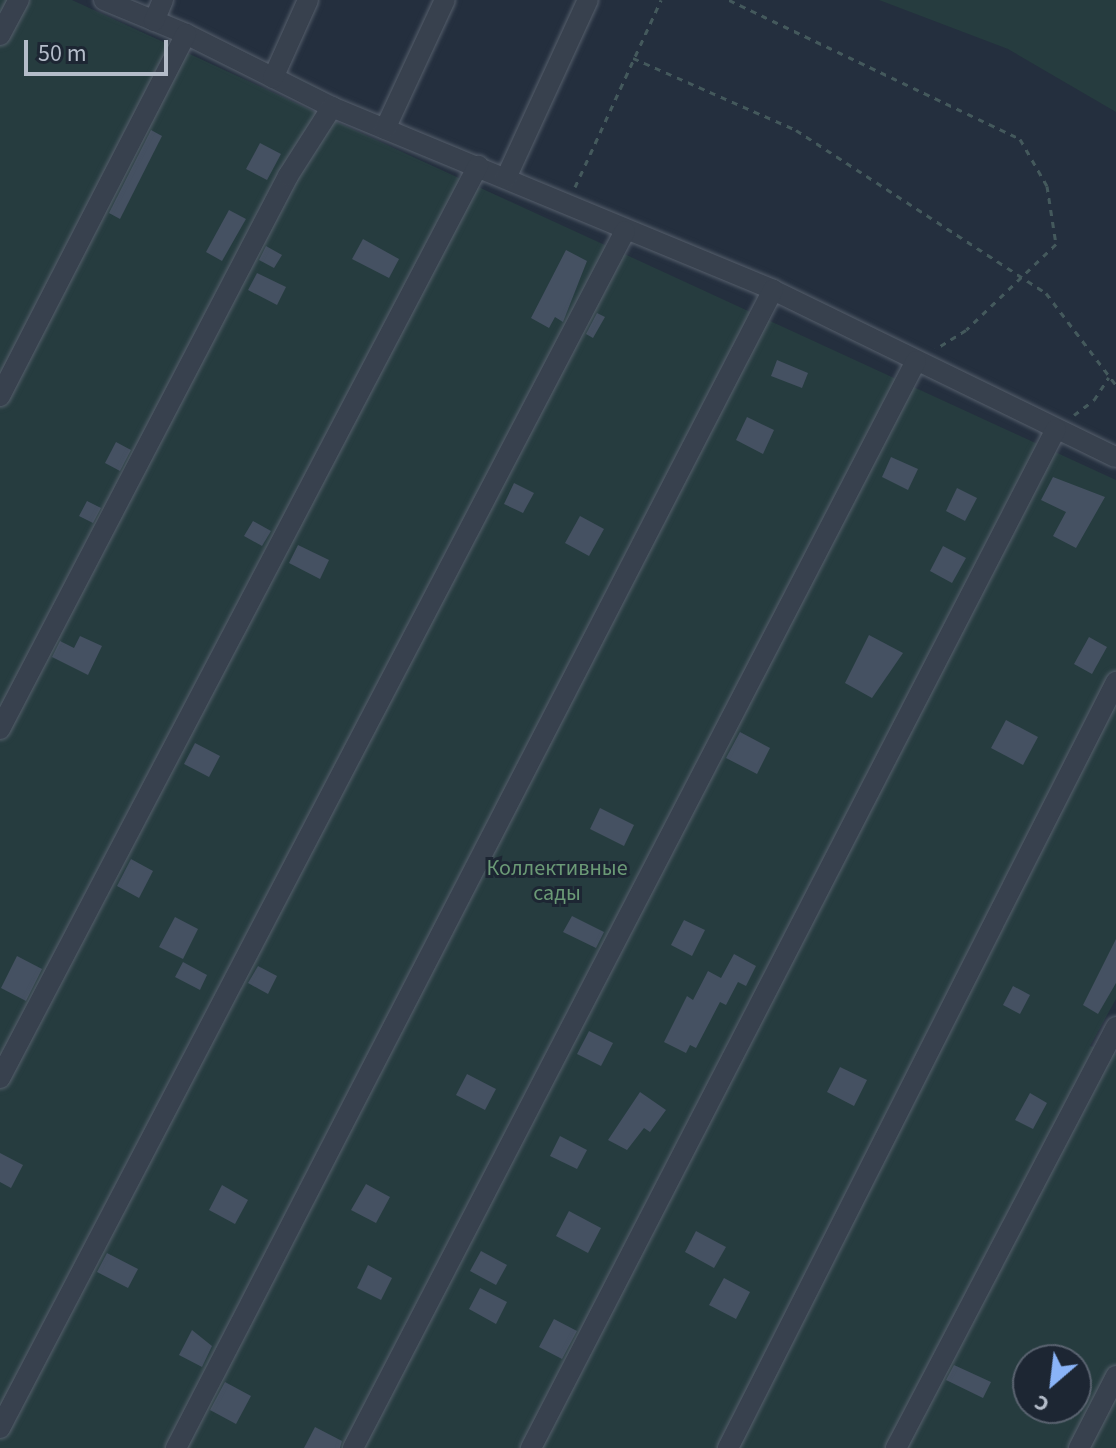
<!DOCTYPE html>
<meta charset="utf-8">
<style>
body{margin:0}
#map{position:relative;width:1116px;height:1448px;overflow:hidden;background:#242f3e;font-family:"Source Sans 3",sans-serif}
div>[style]{position:absolute}
.green>*{inset:0;background:#263c3f}
.building>*{inset:0;background:#455162}
.path>*{height:3px;margin-top:-1.5px;transform-origin:0;background:repeating-linear-gradient(90deg,#44595c 0 6px,transparent 0 12px)}
.roads{filter:drop-shadow(0 0 2px #565f6c) drop-shadow(0 0 2px #565f6c)}
.minor>*{height:20px;margin:-10px;padding:0 10px;transform-origin:10px;border-radius:10px;background:#38414e}
span{translate:-50% -50%;white-space:nowrap;text-align:center;line-height:1.15;-webkit-text-stroke:6px #1d2633;paint-order:stroke}
.park-label{font-size:22px;color:#6b9a76}
.north{position:absolute;left:1012px;top:1344px;width:80px;height:80px;box-sizing:border-box;background:#1d2633;border:2px solid #59626f;border-radius:50%;rotate:208deg;font-size:22px;font-weight:700;line-height:32px;text-align:center;color:#b4bcc9}
.north::after{content:'';display:block;margin:auto;width:28px;height:36px;background:#8ab4f8;clip-path:polygon(50% 0,100% 100%,50% 72%,0 100%)}
.scale{position:absolute;left:24px;top:40px;width:144px;height:36px;box-sizing:border-box;border:4px solid #b4bcc9;border-top:0;padding-left:10px;font-size:24px;line-height:28px;white-space:nowrap;color:#b4bcc9;-webkit-text-stroke:6px #1d2633;paint-order:stroke}
</style>
<div id="map">
<div class="green">
<div style="clip-path:polygon(evenodd,0 0,72px 0,1116px 480px,1116px 999px,1090px 1046px,1116px 1054px,1116px 1448px,0 1448px,0 0,1028px 1360px,1076px 1360px,1076px 1408px,1028px 1408px,1028px 1360px)"></div>
<div style="clip-path:polygon(879px 0,1116px 0,1116px 112px,1008px 49px)"></div>
</div>
<div class="building">
<div style="clip-path:polygon(151px 130px,162px 136px,120px 219px,109px 213px)"></div>
<div style="clip-path:polygon(260px 143px,281px 154px,267px 180px,246px 169px)"></div>
<div style="clip-path:polygon(229px 210px,246px 219px,222px 261px,206px 252px)"></div>
<div style="clip-path:polygon(363px 239px,399px 259px,389px 278px,352px 259px)"></div>
<div style="clip-path:polygon(266px 246px,282px 255px,274px 268px,259px 260px)"></div>
<div style="clip-path:polygon(566px 250px,587px 261px,563px 322px,555px 317px,549px 328px,531px 318px)"></div>
<div style="clip-path:polygon(257px 273px,286px 287px,277px 305px,248px 290px)"></div>
<div style="clip-path:polygon(597px 313px,605px 317px,593px 338px,586px 334px)"></div>
<div style="clip-path:polygon(777px 360px,808px 373px,802px 388px,771px 376px)"></div>
<div style="clip-path:polygon(747px 417px,774px 430px,763px 454px,736px 440px)"></div>
<div style="clip-path:polygon(116px 442px,131px 450px,120px 471px,105px 463px)"></div>
<div style="clip-path:polygon(891px 457px,918px 469px,908px 490px,882px 477px)"></div>
<div style="clip-path:polygon(1053px 477px,1105px 497px,1076px 548px,1053px 536px,1066px 512px,1041px 500px)"></div>
<div style="clip-path:polygon(514px 483px,534px 493px,523px 513px,504px 504px)"></div>
<div style="clip-path:polygon(957px 488px,977px 498px,965px 521px,946px 511px)"></div>
<div style="clip-path:polygon(87px 501px,101px 508px,93px 523px,79px 516px)"></div>
<div style="clip-path:polygon(580px 516px,604px 529px,589px 556px,565px 543px)"></div>
<div style="clip-path:polygon(253px 521px,271px 531px,262px 546px,244px 536px)"></div>
<div style="clip-path:polygon(298px 545px,329px 560px,320px 579px,289px 563px)"></div>
<div style="clip-path:polygon(943px 546px,966px 558px,952px 583px,930px 571px)"></div>
<div style="clip-path:polygon(869px 635px,903px 653px,872px 698px,845px 683px)"></div>
<div style="clip-path:polygon(80px 636px,102px 646px,88px 675px,52px 657px,60px 641px,74px 648px)"></div>
<div style="clip-path:polygon(1089px 637px,1107px 647px,1092px 674px,1074px 664px)"></div>
<div style="clip-path:polygon(1006px 720px,1038px 737px,1023px 765px,991px 748px)"></div>
<div style="clip-path:polygon(740px 732px,770px 748px,757px 774px,726px 758px)"></div>
<div style="clip-path:polygon(195px 743px,220px 756px,209px 777px,184px 764px)"></div>
<div style="clip-path:polygon(600px 808px,634px 825px,624px 846px,590px 829px)"></div>
<div style="clip-path:polygon(131px 859px,153px 871px,139px 898px,117px 886px)"></div>
<div style="clip-path:polygon(572px 916px,604px 932px,596px 948px,563px 932px)"></div>
<div style="clip-path:polygon(175px 917px,198px 929px,183px 959px,159px 947px)"></div>
<div style="clip-path:polygon(684px 920px,705px 930px,692px 956px,671px 945px)"></div>
<div style="clip-path:polygon(1116px 939px,1116px 983px,1098px 1014px,1083px 1005px)"></div>
<div style="clip-path:polygon(734px 954px,756px 966px,746px 986px,738px 982px,726px 1005px,720px 1002px,696px 1048px,690px 1045px,686px 1053px,664px 1042px,687px 996px,693px 1000px,708px 971px,721px 978px)"></div>
<div style="clip-path:polygon(17px 956px,42px 969px,26px 1001px,1px 988px)"></div>
<div style="clip-path:polygon(183px 962px,207px 975px,200px 990px,175px 977px)"></div>
<div style="clip-path:polygon(258px 966px,277px 976px,268px 994px,248px 983px)"></div>
<div style="clip-path:polygon(1013px 986px,1030px 995px,1020px 1014px,1003px 1005px)"></div>
<div style="clip-path:polygon(589px 1031px,613px 1043px,601px 1066px,577px 1054px)"></div>
<div style="clip-path:polygon(840px 1067px,867px 1080px,854px 1106px,827px 1092px)"></div>
<div style="clip-path:polygon(467px 1074px,496px 1089px,485px 1110px,456px 1095px)"></div>
<div style="clip-path:polygon(640px 1092px,666px 1110px,650px 1132px,644px 1128px,627px 1150px,608px 1140px)"></div>
<div style="clip-path:polygon(1030px 1093px,1047px 1103px,1033px 1129px,1015px 1120px)"></div>
<div style="clip-path:polygon(560px 1136px,587px 1150px,577px 1169px,550px 1156px)"></div>
<div style="clip-path:polygon(0 1153px,23px 1165px,11px 1188px,0 1182px)"></div>
<div style="clip-path:polygon(366px 1184px,390px 1197px,376px 1223px,351px 1210px)"></div>
<div style="clip-path:polygon(222px 1185px,248px 1200px,235px 1224px,209px 1210px)"></div>
<div style="clip-path:polygon(569px 1211px,601px 1228px,588px 1253px,556px 1236px)"></div>
<div style="clip-path:polygon(696px 1231px,726px 1247px,714px 1268px,685px 1252px)"></div>
<div style="clip-path:polygon(481px 1251px,507px 1265px,496px 1285px,470px 1271px)"></div>
<div style="clip-path:polygon(107px 1253px,138px 1269px,128px 1288px,97px 1272px)"></div>
<div style="clip-path:polygon(368px 1265px,392px 1278px,381px 1300px,357px 1288px)"></div>
<div style="clip-path:polygon(724px 1278px,750px 1292px,736px 1319px,709px 1305px)"></div>
<div style="clip-path:polygon(480px 1288px,507px 1302px,496px 1324px,469px 1309px)"></div>
<div style="clip-path:polygon(554px 1319px,577px 1331px,562px 1359px,539px 1347px)"></div>
<div style="clip-path:polygon(192px 1330px,212px 1346px,202px 1367px,179px 1355px)"></div>
<div style="clip-path:polygon(954px 1365px,991px 1382px,983px 1398px,946px 1380px)"></div>
<div style="clip-path:polygon(225px 1382px,251px 1396px,236px 1424px,210px 1410px)"></div>
<div style="clip-path:polygon(315px 1427px,342px 1441px,340px 1448px,304px 1448px)"></div>
</div>
<div class="path">
<div style="left:729px;top:0;width:322px;rotate:25.5deg"></div>
<div style="left:1020px;top:139px;width:54px;rotate:60.1deg"></div>
<div style="left:1047px;top:186px;width:59px;rotate:81.2deg"></div>
<div style="left:1056px;top:244px;width:124px;rotate:136.3deg"></div>
<div style="left:966px;top:330px;width:36px;rotate:148deg"></div>
<div style="left:633px;top:58px;width:178px;rotate:23.8deg"></div>
<div style="left:796px;top:130px;width:298px;rotate:33.1deg"></div>
<div style="left:1046px;top:293px;width:116px;rotate:52.7deg"></div>
<div style="left:575px;top:187px;width:206px;rotate:-65.3deg"></div>
<div style="left:1074px;top:415px;width:25px;rotate:-37deg"></div>
<div style="left:1094px;top:400px;width:27px;rotate:-57deg"></div>
</div>
<div class="roads">
<div class="minor">
<div style="left:104px;top:0;width:89px;rotate:22.5deg"></div>
<div style="left:186px;top:34px;width:163px;rotate:26.6deg"></div>
<div style="left:332px;top:107px;width:477px;rotate:22.5deg"></div>
<div style="left:773px;top:290px;width:381px;rotate:26deg"></div>
<div style="left:154px;top:21px;width:23px;rotate:-67deg"></div>
<div style="left:0;top:35px;width:40px;rotate:-62deg"></div>
<div style="left:273px;top:78px;width:85px;rotate:-65.8deg"></div>
<div style="left:385px;top:129px;width:142px;rotate:-65.1deg"></div>
<div style="left:506px;top:178px;width:196px;rotate:-65.3deg"></div>
<div style="left:0;top:396px;width:407px;rotate:-62.8deg"></div>
<div style="left:0;top:729px;width:624px;rotate:-62.49deg"></div>
<div style="left:288px;top:176px;width:82px;rotate:-57.5deg"></div>
<div style="left:0;top:1078px;width:1030px;rotate:-62.34deg"></div>
<div style="left:0;top:1428px;width:1350px;rotate:-62.43deg"></div>
<div style="left:176px;top:1448px;width:1303px;rotate:-62.73deg"></div>
<div style="left:353px;top:1448px;width:1224px;rotate:-62.62deg"></div>
<div style="left:531px;top:1448px;width:1146px;rotate:-62.74deg"></div>
<div style="left:728px;top:1448px;width:859px;rotate:-63.14deg"></div>
<div style="left:896px;top:1448px;width:475px;rotate:-62.4deg"></div>
<div style="left:1079px;top:1448px;width:81px;rotate:-62.8deg"></div>
</div>
</div>
<div class="park-label">
<span style="left:557px;top:881px">Коллективные<br>сады</span>
</div>
<div class="north">С</div>
<div class="scale">50 m</div>
</div>
